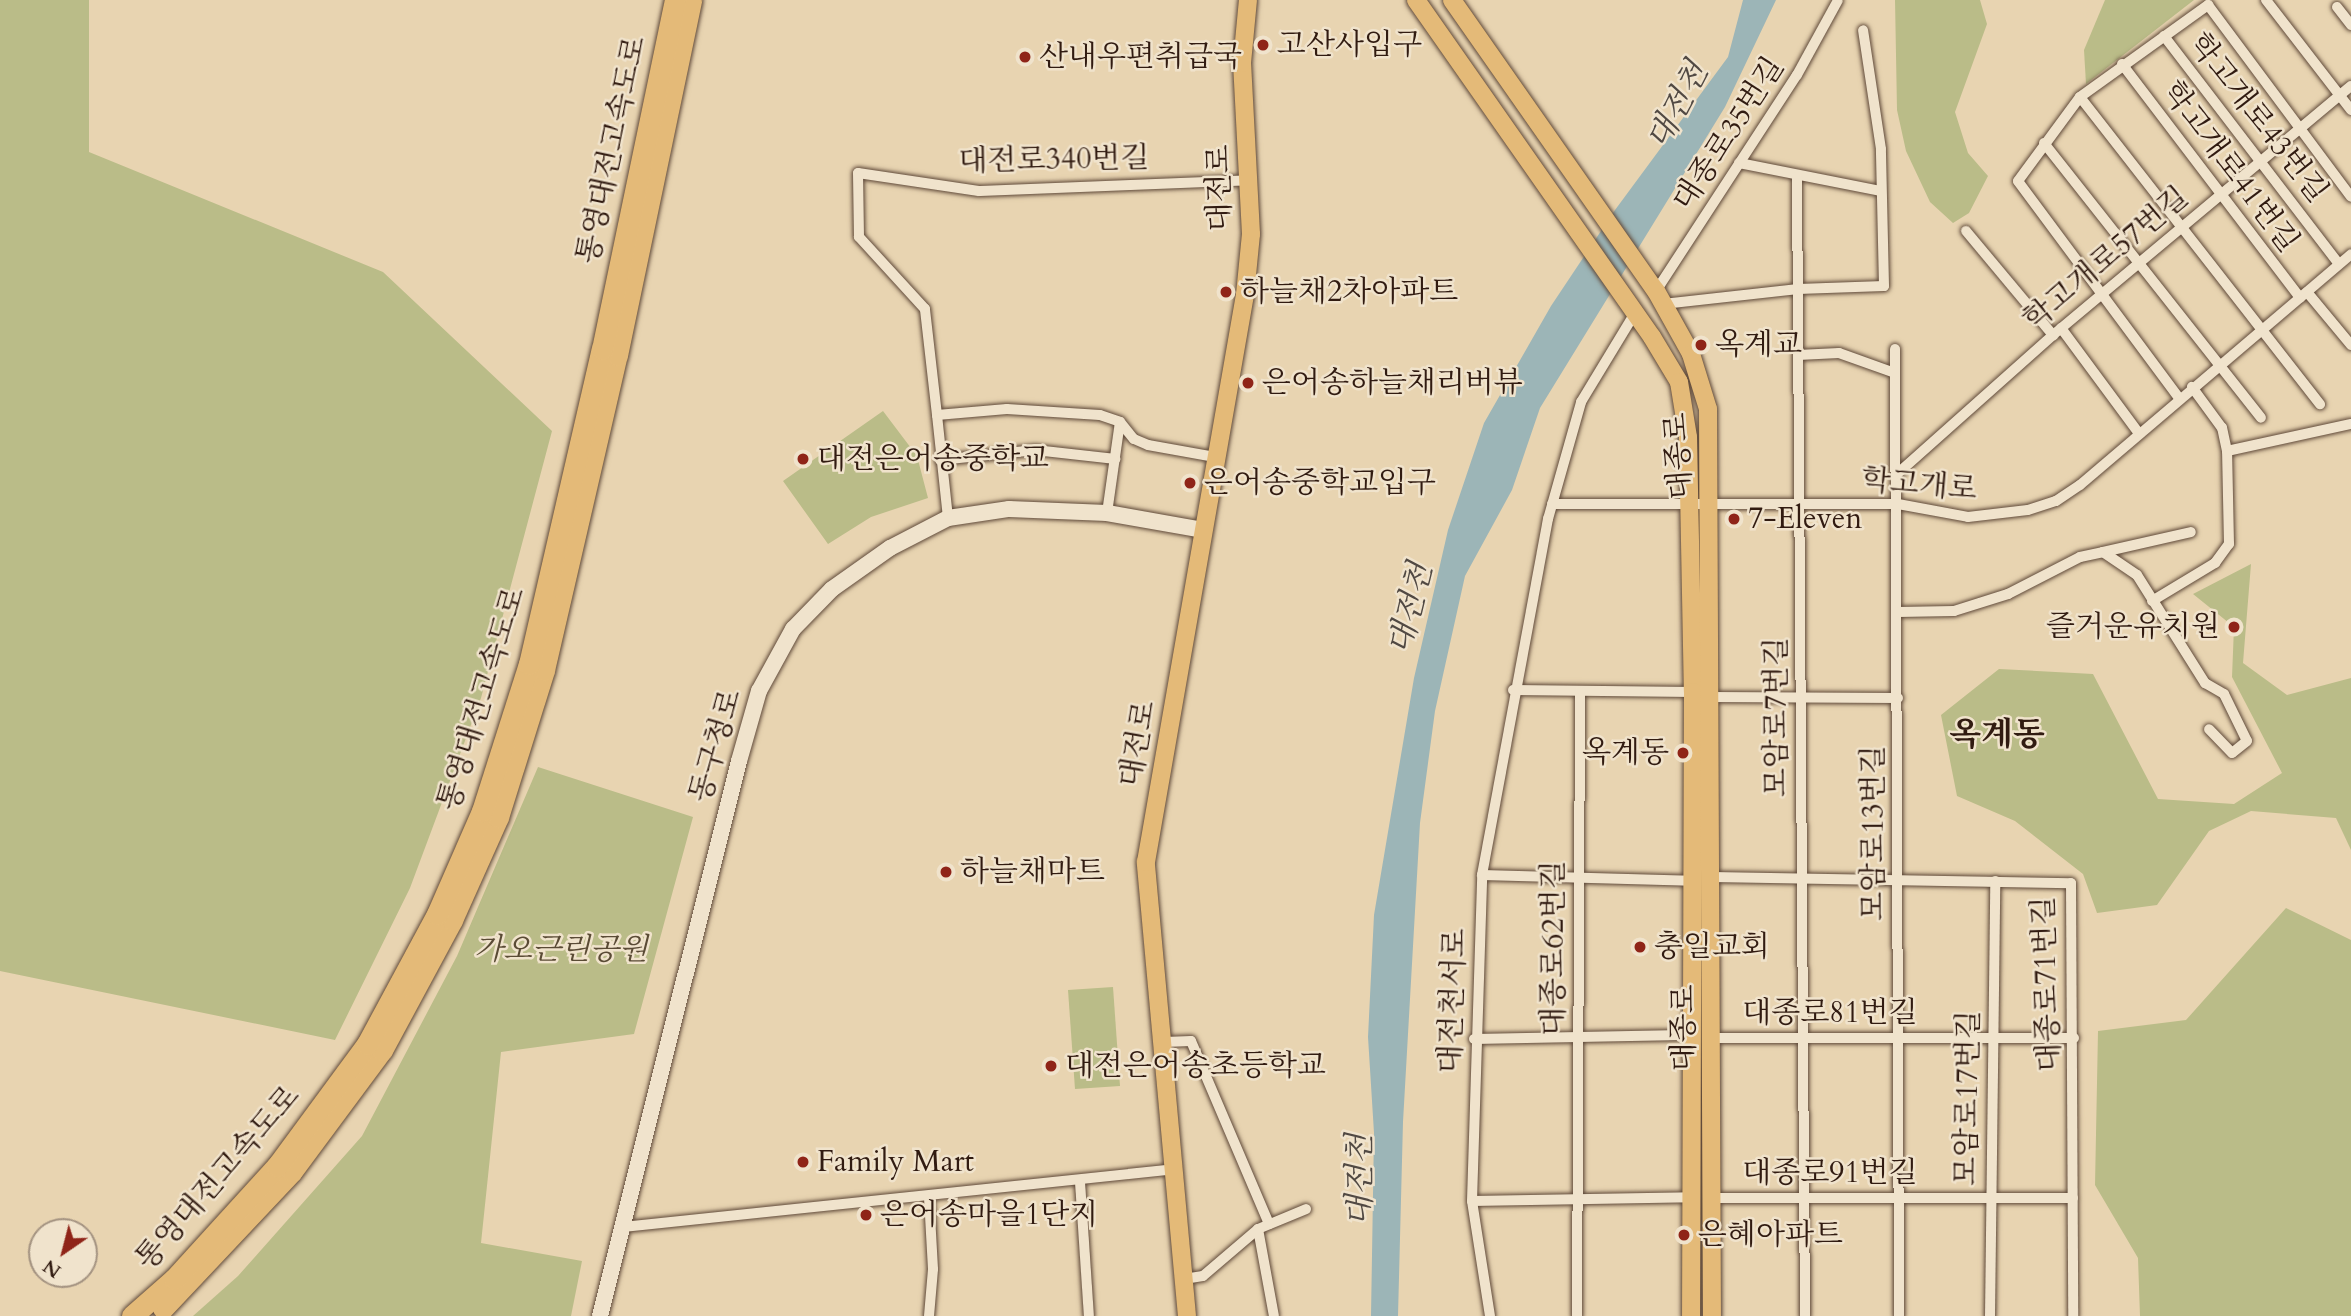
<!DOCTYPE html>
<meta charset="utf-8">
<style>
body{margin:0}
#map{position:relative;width:2351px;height:1316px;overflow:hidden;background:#e8d4b1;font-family:Cardo,"Noto Serif KR",serif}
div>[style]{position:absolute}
.green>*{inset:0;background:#babc88}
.water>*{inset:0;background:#9cb5b7}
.roads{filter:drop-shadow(0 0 2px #5f4939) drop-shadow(0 0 2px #5f4939)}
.minor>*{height:10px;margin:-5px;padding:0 5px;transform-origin:5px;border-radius:5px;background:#f0e3cc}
.secondary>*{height:16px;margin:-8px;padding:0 8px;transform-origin:8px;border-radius:8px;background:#f0e3cc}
.primary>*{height:18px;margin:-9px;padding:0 9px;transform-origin:9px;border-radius:9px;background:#e4ba78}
.motorway>*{height:21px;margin:-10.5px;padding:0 10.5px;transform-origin:10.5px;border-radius:10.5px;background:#e4ba78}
.dots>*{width:19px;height:19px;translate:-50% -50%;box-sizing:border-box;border:4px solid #f0e3cc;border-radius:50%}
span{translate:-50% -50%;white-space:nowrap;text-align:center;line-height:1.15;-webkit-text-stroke:5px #f0e3cc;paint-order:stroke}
.poi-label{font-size:30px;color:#311b11}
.left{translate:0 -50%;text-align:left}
.right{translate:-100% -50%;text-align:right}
.street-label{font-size:30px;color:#311b11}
.park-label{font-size:30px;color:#5a4b35;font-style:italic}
.water-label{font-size:32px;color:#514943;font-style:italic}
.quarter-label{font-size:33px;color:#311b11;font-weight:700}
.north{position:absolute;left:28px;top:1218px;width:70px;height:70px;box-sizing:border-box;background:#f0e3cc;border:2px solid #a49381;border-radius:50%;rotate:215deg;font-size:19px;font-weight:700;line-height:28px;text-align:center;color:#311b11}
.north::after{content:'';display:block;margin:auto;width:24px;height:32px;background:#8f2418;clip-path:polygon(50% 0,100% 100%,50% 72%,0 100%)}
</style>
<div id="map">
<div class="green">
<div style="clip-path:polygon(0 0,89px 0,89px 152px,383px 272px,552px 431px,481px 698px,410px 888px,335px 1040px,0 971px)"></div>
<div style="clip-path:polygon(1895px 0,1980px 0,1987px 24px,1955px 112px,1968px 153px,1988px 176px,1969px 213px,1953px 223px,1930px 202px,1906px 151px,1897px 110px)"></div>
<div style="clip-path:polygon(2105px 0,2194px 0,2086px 84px,2084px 50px)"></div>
<div style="clip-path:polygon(883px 411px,917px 456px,928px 498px,871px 517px,828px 544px,783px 481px)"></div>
<div style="clip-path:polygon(2251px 564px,2243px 663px,2287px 695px,2351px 678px,2351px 850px,2336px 818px,2251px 811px,2209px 831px,2157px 905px,2097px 913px,2083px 874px,2015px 821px,1957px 796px,1941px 715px,1999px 669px,2093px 674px,2158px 799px,2234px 804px,2282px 773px,2232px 677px,2234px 627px,2193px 594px)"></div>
<div style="clip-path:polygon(538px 767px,693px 817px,634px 1034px,501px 1052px,481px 1243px,582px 1261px,571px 1316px,193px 1316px,238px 1276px,362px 1136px,457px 956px)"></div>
<div style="clip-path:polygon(2286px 908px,2351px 940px,2351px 1316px,2140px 1316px,2138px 1258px,2095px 1185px,2098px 1031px,2186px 1020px)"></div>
<div style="clip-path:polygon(1113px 987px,1120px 1086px,1075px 1089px,1068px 990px)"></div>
</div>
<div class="water">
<div style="clip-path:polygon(1743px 0,1776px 0,1725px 107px,1540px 408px,1512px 490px,1465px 576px,1435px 711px,1420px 823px,1403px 1122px,1398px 1316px,1371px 1316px,1374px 1133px,1368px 1037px,1374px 915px,1414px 678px,1448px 530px,1484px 423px,1551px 306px,1615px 210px,1728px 57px)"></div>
</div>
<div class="roads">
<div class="minor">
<div style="left:2266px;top:0;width:139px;rotate:52.3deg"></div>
<div style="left:2337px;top:7px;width:23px;rotate:52deg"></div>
<div style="left:2164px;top:36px;width:287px;rotate:52.5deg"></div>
<div style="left:2122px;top:64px;width:294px;rotate:52.7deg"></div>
<div style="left:2080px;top:97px;width:390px;rotate:52deg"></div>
<div style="left:2044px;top:143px;width:350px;rotate:51.7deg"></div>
<div style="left:1739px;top:163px;width:144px;rotate:11.2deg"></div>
<div style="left:1797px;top:177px;width:1139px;rotate:89.6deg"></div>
<div style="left:1966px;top:231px;width:136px;rotate:50.1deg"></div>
<div style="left:1656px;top:291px;width:258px;rotate:-56.9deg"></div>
<div style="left:1797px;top:75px;width:85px;rotate:-61.3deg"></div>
<div style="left:2307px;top:292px;width:69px;rotate:50.3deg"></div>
<div style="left:1663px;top:304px;width:136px;rotate:-6.3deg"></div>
<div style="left:1798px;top:289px;width:86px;rotate:-2deg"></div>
<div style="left:1884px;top:286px;width:137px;rotate:-91.3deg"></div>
<div style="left:1881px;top:149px;width:120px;rotate:-98.6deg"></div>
<div style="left:2061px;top:328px;width:129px;rotate:53.5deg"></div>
<div style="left:1895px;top:349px;width:967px;rotate:89.76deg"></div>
<div style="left:1798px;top:355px;width:41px;rotate:-2.8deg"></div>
<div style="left:1839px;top:353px;width:59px;rotate:19.7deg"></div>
<div style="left:2179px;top:398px;width:270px;rotate:-126.6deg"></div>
<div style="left:2018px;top:181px;width:104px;rotate:-53.6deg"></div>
<div style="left:2080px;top:97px;width:158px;rotate:-35.7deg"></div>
<div style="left:2208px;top:5px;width:239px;rotate:53.3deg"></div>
<div style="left:937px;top:415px;width:107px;rotate:-96.5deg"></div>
<div style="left:925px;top:309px;width:98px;rotate:-132.5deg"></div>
<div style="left:859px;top:237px;width:64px;rotate:-90.9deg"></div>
<div style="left:858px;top:173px;width:122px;rotate:8.5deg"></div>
<div style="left:979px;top:191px;width:272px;rotate:-2.3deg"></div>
<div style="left:2227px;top:451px;width:127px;rotate:-12.3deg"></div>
<div style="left:940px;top:460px;width:96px;rotate:-6deg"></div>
<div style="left:1035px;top:450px;width:81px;rotate:6.4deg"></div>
<div style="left:1897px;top:474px;width:209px;rotate:-41.7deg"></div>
<div style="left:2053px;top:335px;width:388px;rotate:-39.9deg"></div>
<div style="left:1552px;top:504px;width:346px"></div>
<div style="left:1898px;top:504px;width:71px;rotate:10.5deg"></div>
<div style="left:1968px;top:517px;width:60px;rotate:-6.7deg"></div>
<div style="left:2028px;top:510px;width:29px;rotate:-18deg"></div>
<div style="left:2056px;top:501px;width:29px;rotate:-34deg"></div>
<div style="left:2080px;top:485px;width:356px;rotate:-40.4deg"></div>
<div style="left:1107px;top:513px;width:92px;rotate:-81.9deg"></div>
<div style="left:948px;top:518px;width:104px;rotate:-96.1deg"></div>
<div style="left:937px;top:415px;width:70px;rotate:-4.9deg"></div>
<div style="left:1007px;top:409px;width:93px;rotate:3.7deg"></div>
<div style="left:1100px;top:415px;width:21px;rotate:19deg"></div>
<div style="left:1120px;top:422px;width:22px;rotate:51deg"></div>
<div style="left:1134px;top:439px;width:15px;rotate:23deg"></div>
<div style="left:1148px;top:445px;width:68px;rotate:10.2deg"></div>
<div style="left:2103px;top:552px;width:90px;rotate:-12.8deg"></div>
<div style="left:2152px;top:601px;width:74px;rotate:-31.1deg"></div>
<div style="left:2215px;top:563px;width:24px;rotate:-54deg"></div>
<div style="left:2229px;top:544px;width:93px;rotate:-91.2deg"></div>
<div style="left:2227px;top:451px;width:24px;rotate:-102deg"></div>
<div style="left:2222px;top:428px;width:51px;rotate:-126.2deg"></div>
<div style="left:1898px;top:612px;width:56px;rotate:-1deg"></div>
<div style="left:1954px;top:611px;width:57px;rotate:-17.5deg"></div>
<div style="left:2008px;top:594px;width:81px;rotate:-27.2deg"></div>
<div style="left:2080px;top:557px;width:24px;rotate:-12deg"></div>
<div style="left:2103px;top:552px;width:41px;rotate:34.1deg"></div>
<div style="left:2137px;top:575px;width:128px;rotate:57.8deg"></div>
<div style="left:2205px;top:683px;width:22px;rotate:30deg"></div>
<div style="left:2224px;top:694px;width:52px;rotate:63.9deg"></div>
<div style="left:2247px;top:741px;width:19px;rotate:141deg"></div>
<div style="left:2232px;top:753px;width:33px;rotate:-134deg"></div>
<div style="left:1513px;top:690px;width:180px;rotate:0.6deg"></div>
<div style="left:1710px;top:697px;width:188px;rotate:0.3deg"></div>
<div style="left:1482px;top:875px;width:209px;rotate:1.6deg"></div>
<div style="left:1712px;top:877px;width:359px;rotate:1deg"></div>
<div style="left:2071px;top:883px;width:433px;rotate:89.7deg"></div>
<div style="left:1712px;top:1038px;width:362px"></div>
<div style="left:1474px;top:1039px;width:218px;rotate:-1.1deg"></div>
<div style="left:1164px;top:1042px;width:27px;rotate:-2deg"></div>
<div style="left:1191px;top:1041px;width:199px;rotate:66.9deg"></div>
<div style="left:1080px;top:1182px;width:134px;rotate:86.2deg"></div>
<div style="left:1713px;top:1198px;width:360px"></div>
<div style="left:1472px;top:1201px;width:220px;rotate:-1deg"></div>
<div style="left:623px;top:1227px;width:556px;rotate:-5.99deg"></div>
<div style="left:1258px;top:1229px;width:88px;rotate:79.6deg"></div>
<div style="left:1184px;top:1279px;width:19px;rotate:-9deg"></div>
<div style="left:1203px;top:1276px;width:72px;rotate:-40.5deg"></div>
<div style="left:1258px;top:1229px;width:52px;rotate:-22.6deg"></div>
<div style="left:929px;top:1316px;width:47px;rotate:-85.1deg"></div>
<div style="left:933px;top:1269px;width:72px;rotate:-93.2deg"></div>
<div style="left:1490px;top:1316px;width:116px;rotate:-98.9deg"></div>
<div style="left:1472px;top:1201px;width:326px;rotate:-88.2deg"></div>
<div style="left:1482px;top:875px;width:362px;rotate:-79.5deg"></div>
<div style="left:1548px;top:519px;width:122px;rotate:-74.2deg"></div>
<div style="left:1581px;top:402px;width:104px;rotate:-58.8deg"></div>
<div style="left:1577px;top:1316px;width:624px;rotate:-89.72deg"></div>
<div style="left:1990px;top:1316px;width:435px;rotate:-89.3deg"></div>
</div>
<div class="secondary">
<div style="left:600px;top:1316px;width:572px;rotate:-75.94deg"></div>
<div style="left:739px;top:761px;width:73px;rotate:-74.1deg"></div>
<div style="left:759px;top:691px;width:71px;rotate:-61.3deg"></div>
<div style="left:793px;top:629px;width:56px;rotate:-45.7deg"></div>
<div style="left:832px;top:589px;width:71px;rotate:-35.3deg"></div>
<div style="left:890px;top:548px;width:65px;rotate:-27.3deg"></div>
<div style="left:948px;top:518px;width:62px;rotate:-8.4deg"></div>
<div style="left:1009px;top:509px;width:98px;rotate:2.3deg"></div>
<div style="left:1107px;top:513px;width:97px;rotate:10deg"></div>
</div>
<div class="primary">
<div style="left:1416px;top:0;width:411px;rotate:55deg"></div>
<div style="left:1652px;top:337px;width:52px;rotate:59deg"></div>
<div style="left:1679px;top:382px;width:56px;rotate:80.7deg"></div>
<div style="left:1688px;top:437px;width:255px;rotate:88.9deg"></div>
<div style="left:1693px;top:692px;width:624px;rotate:90.18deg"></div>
<div style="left:1452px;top:0;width:355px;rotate:55deg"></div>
<div style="left:1656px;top:291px;width:72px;rotate:60.9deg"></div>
<div style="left:1691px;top:354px;width:58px;rotate:72.8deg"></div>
<div style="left:1708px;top:409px;width:907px;rotate:89.75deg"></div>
<div style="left:1187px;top:1316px;width:456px;rotate:-95.2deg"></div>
<div style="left:1146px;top:862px;width:576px;rotate:-80.1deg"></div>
<div style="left:1245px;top:295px;width:61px;rotate:-84.4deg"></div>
<div style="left:1251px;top:234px;width:171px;rotate:-93deg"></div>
<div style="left:1242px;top:63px;width:63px;rotate:-84.6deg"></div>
</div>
<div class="motorway">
<div style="left:163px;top:1308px;width:188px;rotate:-46.7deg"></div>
<div style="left:292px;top:1171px;width:151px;rotate:-53.4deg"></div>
<div style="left:382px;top:1050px;width:148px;rotate:-61.7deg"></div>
<div style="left:452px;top:920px;width:113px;rotate:-65.9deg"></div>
<div style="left:498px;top:817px;width:154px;rotate:-72.6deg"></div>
<div style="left:544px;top:670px;width:323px;rotate:-77deg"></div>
<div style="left:617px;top:355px;width:363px;rotate:-78.2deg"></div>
<div style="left:132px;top:1316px;width:56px;rotate:-41.4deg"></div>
<div style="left:174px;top:1279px;width:153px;rotate:-47.7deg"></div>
<div style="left:277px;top:1166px;width:152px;rotate:-53.6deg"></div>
<div style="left:367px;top:1044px;width:148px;rotate:-61.7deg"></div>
<div style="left:437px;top:914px;width:112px;rotate:-66.4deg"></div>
<div style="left:482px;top:811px;width:154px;rotate:-72.3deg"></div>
<div style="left:529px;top:664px;width:323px;rotate:-77deg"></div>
<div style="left:602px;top:349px;width:357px;rotate:-78.2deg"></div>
</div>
</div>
<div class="dots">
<div style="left:1263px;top:45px;background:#8f2418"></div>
<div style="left:1025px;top:57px;background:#8f2418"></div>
<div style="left:1226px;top:292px;background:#8f2418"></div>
<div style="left:1701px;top:345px;background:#8f2418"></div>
<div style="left:1248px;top:383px;background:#8f2418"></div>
<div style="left:803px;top:459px;background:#8f2418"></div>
<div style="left:1190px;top:483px;background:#8f2418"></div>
<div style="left:1734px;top:519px;background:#8f2418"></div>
<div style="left:2234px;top:627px;background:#8f2418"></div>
<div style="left:1683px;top:753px;background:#8f2418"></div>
<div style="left:946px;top:872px;background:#8f2418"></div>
<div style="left:1640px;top:947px;background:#8f2418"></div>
<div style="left:1051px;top:1066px;background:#8f2418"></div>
<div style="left:803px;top:1162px;background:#8f2418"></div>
<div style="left:866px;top:1215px;background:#8f2418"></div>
<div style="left:1684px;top:1235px;background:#8f2418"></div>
</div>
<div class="poi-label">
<span class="left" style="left:1277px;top:45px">고산사입구</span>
<span class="left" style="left:1039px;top:57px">산내우편취급국</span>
<span class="left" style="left:1240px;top:292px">하늘채2차아파트</span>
<span class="left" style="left:1715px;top:345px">옥계교</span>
<span class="left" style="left:1262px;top:383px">은어송하늘채리버뷰</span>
<span class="left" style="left:817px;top:459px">대전은어송중학교</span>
<span class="left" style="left:1204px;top:483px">은어송중학교입구</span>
<span class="left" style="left:1748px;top:519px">7-Eleven</span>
<span class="right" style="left:2220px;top:627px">즐거운유치원</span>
<span class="right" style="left:1669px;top:753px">옥계동</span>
<span class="left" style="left:960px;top:872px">하늘채마트</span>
<span class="left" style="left:1654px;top:947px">충일교회</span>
<span class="left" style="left:1065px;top:1066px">대전은어송초등학교</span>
<span class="left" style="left:817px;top:1162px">Family Mart</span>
<span class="left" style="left:880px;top:1215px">은어송마을1단지</span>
<span class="left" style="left:1698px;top:1235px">은혜아파트</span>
</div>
<div class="street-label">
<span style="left:2258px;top:118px;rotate:52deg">학고개로43번길</span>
<span style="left:1729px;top:134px;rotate:-57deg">대종로35번길</span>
<span style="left:612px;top:150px;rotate:-78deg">통영대전고속도로</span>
<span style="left:1054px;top:160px;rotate:-1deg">대전로340번길</span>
<span style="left:2230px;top:167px;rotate:53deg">학고개로41번길</span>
<span style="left:1220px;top:188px;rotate:-91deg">대전로</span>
<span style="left:2106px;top:259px;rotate:-40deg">학고개로57번길</span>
<span style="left:1679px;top:456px;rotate:-94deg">대종로</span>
<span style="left:1919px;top:485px;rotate:5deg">학고개로</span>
<span style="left:482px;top:699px;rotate:-73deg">통영대전고속도로</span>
<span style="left:1777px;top:717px;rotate:-90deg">모암로7번길</span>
<span style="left:1138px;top:744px;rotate:-80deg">대전로</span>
<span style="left:716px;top:746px;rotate:-74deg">동구청로</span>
<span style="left:1874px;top:833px;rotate:-90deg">모암로13번길</span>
<span style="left:1554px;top:948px;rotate:-90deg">대종로62번길</span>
<span style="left:2047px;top:984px;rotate:-92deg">대종로71번길</span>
<span style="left:1453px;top:1001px;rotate:-88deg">대전천서로</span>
<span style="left:1830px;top:1013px">대종로81번길</span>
<span style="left:1684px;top:1028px;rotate:-90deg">대종로</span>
<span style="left:1968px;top:1098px;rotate:-89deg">모암로17번길</span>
<span style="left:1830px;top:1173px">대종로91번길</span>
<span style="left:218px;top:1178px;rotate:-49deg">통영대전고속도로</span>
</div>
<div class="park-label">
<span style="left:561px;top:950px">가오근린공원</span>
</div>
<div class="water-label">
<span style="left:1678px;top:106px;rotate:-62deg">대전천</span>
<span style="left:1411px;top:609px;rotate:-76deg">대전천</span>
<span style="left:1360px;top:1180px;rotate:-90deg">대전천</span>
</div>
<div class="quarter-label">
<span style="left:1997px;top:735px">옥계동</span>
</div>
<div class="north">N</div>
</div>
